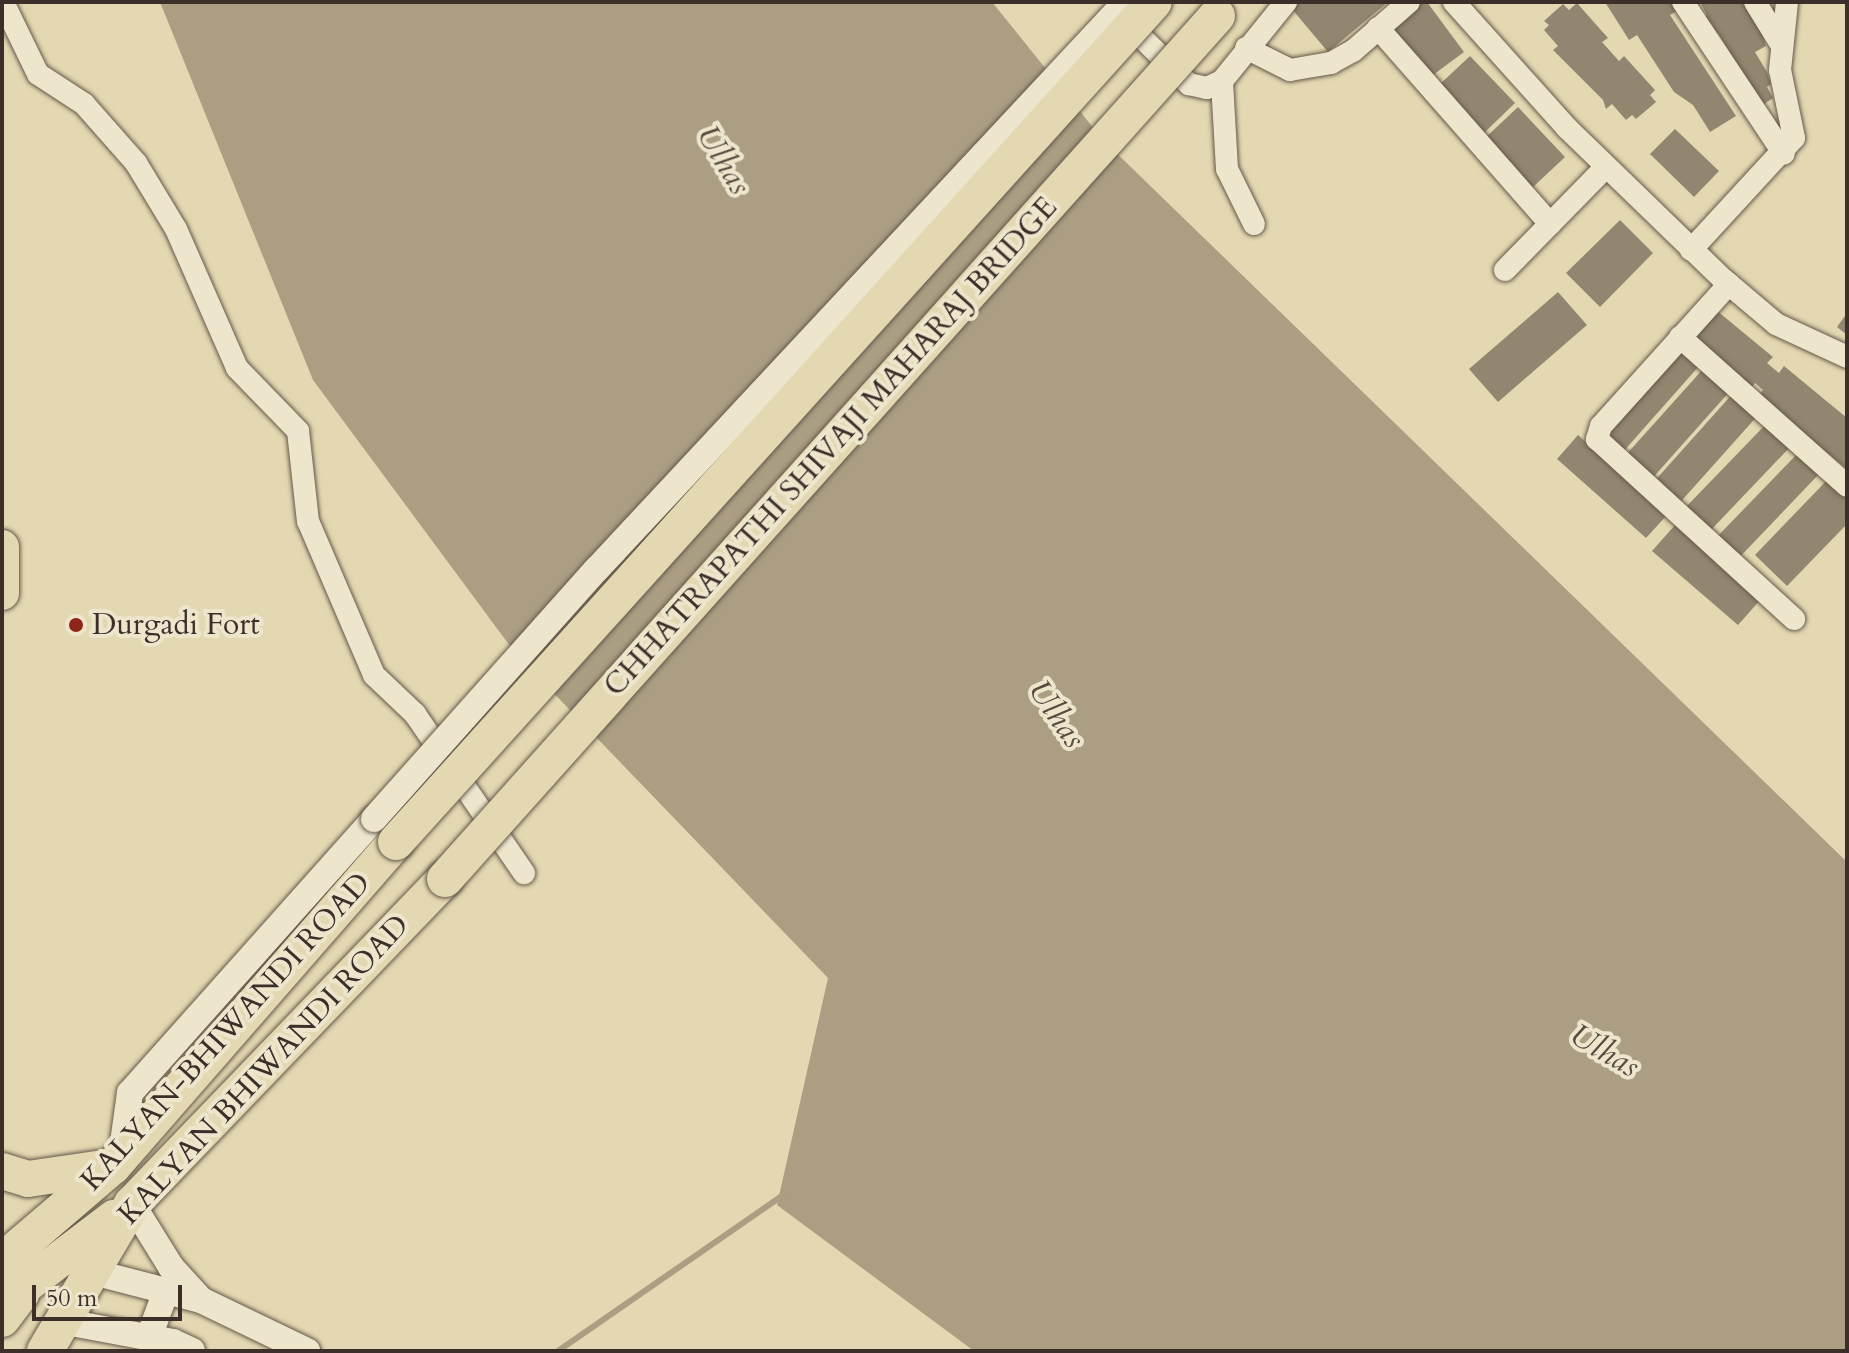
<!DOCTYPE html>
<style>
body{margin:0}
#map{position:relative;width:1849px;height:1353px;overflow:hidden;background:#e4d8b2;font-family:Cardo,serif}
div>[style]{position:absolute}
.water>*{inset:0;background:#ab9e83}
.stream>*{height:6px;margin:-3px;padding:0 3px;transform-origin:3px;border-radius:3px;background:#ab9e83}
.building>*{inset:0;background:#938670}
.roads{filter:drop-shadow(0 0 2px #66584a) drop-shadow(0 0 2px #66584a)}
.minor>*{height:22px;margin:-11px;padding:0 11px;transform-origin:11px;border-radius:11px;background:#ede6cd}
.tertiary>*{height:26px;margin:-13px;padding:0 13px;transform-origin:13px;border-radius:13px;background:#ede6cd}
.primary>*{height:34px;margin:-17px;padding:0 17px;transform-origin:17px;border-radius:17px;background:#e4d8b2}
.trunk>*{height:36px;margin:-18px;padding:0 18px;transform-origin:18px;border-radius:18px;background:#e4d8b2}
.bridges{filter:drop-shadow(0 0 2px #66584a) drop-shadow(0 0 2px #66584a)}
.tertiary-bridge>*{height:26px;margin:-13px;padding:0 13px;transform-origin:13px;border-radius:13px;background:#ede6cd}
.trunk-bridge>*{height:36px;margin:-18px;padding:0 18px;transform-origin:18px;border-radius:18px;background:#e4d8b2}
.dots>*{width:22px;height:22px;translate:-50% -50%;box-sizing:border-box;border:4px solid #ede6cd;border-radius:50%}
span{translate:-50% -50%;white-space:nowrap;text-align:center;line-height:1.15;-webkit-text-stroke:8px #ede6cd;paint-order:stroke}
.street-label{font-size:30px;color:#3c2e28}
.poi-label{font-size:30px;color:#3c2e28}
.left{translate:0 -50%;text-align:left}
.water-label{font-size:32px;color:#584a3f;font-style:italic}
.frame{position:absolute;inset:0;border:4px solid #3c2e28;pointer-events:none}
.scale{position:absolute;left:32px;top:1285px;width:150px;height:36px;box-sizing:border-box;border:4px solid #3c2e28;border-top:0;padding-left:10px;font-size:24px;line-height:28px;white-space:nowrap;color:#3c2e28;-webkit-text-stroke:6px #ede6cd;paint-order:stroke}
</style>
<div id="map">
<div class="water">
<div style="clip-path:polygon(160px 2px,992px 2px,1103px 140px,1847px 862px,1847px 1351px,974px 1351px,777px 1205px,828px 978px,516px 654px,313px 380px)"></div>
</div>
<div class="stream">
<div style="left:558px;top:1351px;width:276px;rotate:-34.7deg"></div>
</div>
<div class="building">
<div style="clip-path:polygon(1299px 2px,1388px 2px,1328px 52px,1291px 8px)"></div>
<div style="clip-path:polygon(1418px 2px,1427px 2px,1464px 52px,1429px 78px,1388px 23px)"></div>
<div style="clip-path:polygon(1605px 2px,1671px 2px,1677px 11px,1670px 15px,1736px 116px,1710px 132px,1693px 105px,1674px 92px,1637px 35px,1629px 40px)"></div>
<div style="clip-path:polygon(1700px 2px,1753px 2px,1766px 46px,1755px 52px,1767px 72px,1771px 84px,1767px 87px,1773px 98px,1764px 104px,1721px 55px,1729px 51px,1718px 33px,1710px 38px,1699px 20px,1707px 15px)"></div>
<div style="clip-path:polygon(1577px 3px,1608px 38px,1602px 42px,1619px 61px,1624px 56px,1655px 90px,1650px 95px,1656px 102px,1636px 119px,1632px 115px,1626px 120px,1612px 104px,1606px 109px,1603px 100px,1553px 50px,1558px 46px,1544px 30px,1549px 25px,1544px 21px,1563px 4px,1569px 10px)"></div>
<div style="clip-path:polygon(1470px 56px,1515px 103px,1483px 134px,1438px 86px)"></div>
<div style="clip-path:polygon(1518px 107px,1565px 157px,1532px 188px,1485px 138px)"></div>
<div style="clip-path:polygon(1675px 129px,1719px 171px,1694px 197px,1650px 154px)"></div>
<div style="clip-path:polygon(1620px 220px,1653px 253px,1600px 307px,1566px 273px)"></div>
<div style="clip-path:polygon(1558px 292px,1587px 325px,1498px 402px,1469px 369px)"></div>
<div style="clip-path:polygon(1716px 310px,1773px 357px,1767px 363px,1779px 373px,1784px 366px,1847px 418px,1847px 469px,1758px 396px,1763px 390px,1755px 383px,1750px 389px,1691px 340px)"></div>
<div style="clip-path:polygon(1847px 313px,1847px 335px,1837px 327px)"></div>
<div style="clip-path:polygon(1677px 345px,1700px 365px,1622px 453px,1599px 433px)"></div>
<div style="clip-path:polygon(1704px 368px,1730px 391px,1650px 481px,1624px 457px)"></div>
<div style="clip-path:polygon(1735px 391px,1760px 413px,1676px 507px,1651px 485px)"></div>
<div style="clip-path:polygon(1768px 422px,1792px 445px,1709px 532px,1684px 509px)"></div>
<div style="clip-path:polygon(1578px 435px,1668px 514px,1646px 538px,1557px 459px)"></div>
<div style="clip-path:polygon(1799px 452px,1820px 473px,1735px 562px,1713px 541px)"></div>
<div style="clip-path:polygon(1831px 476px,1847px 491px,1847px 524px,1787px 586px,1755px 555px)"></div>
<div style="clip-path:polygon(1676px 524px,1761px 599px,1738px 625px,1652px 551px)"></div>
</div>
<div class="roads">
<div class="minor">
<div style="left:3px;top:2px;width:80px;rotate:64.1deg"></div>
<div style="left:38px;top:74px;width:55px;rotate:33.1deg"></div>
<div style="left:84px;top:104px;width:79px;rotate:48.6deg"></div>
<div style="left:136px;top:163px;width:77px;rotate:58.8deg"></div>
<div style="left:176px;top:229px;width:152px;rotate:66.3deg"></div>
<div style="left:237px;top:368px;width:88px;rotate:45.9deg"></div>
<div style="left:298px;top:431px;width:91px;rotate:83.7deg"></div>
<div style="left:308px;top:521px;width:168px;rotate:66.8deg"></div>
<div style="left:374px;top:675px;width:57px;rotate:43.6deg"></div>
<div style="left:415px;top:714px;width:193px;rotate:55.6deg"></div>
<div style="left:1454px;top:2px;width:169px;rotate:48.1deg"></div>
<div style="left:1567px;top:128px;width:219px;rotate:44.1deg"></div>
<div style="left:1724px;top:280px;width:68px;rotate:40.2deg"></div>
<div style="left:1776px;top:324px;width:78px;rotate:24.9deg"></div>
<div style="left:1683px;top:2px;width:182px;rotate:56.4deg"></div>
<div style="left:1755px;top:2px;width:52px;rotate:58.5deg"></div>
<div style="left:1123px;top:19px;width:93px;rotate:44.6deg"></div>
<div style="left:1189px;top:84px;width:18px;rotate:13deg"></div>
<div style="left:1207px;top:88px;width:17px;rotate:-25deg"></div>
<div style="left:1378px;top:28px;width:261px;rotate:48.7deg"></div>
<div style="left:1246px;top:48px;width:49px;rotate:26.6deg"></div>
<div style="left:1290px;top:70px;width:42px;rotate:-9.7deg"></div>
<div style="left:1331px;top:63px;width:25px;rotate:-29deg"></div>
<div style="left:1353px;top:51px;width:74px;rotate:-41.2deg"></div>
<div style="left:1254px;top:224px;width:61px;rotate:-116.1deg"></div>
<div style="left:1227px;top:169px;width:88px;rotate:-93.3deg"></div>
<div style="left:1222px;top:81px;width:102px;rotate:-51deg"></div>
<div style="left:1691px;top:250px;width:152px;rotate:-47.4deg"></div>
<div style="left:1794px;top:138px;width:69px;rotate:-101.6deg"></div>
<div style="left:1780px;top:70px;width:68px;rotate:-84.1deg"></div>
<div style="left:1505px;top:270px;width:144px;rotate:-45.6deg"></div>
<div style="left:1729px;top:284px;width:191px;rotate:132deg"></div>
<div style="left:1601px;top:426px;width:14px;rotate:107deg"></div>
<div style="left:1597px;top:439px;width:267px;rotate:42.4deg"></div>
<div style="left:1680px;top:337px;width:224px;rotate:41.7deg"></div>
</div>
<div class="tertiary">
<div style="left:121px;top:1157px;width:65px;rotate:-82deg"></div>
<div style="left:130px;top:1093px;width:367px;rotate:-48.3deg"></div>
<div style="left:132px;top:1204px;width:74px;rotate:58.2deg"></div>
<div style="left:171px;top:1267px;width:45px;rotate:47.7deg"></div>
<div style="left:93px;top:1272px;width:112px;rotate:14.5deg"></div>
<div style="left:201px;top:1300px;width:118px;rotate:25.7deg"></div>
<div style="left:66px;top:1322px;width:109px;rotate:10.6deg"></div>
<div style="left:173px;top:1342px;width:21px;rotate:25deg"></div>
<div style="left:149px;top:1337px;width:49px;rotate:-69.7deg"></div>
</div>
<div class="primary">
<div style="left:2px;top:547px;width:46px;rotate:90deg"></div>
</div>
<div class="trunk">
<div style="left:2px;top:1171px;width:27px;rotate:17deg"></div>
<div style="left:28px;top:1179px;width:83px;rotate:-8.3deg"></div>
<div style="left:15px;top:1250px;width:129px;rotate:-40.6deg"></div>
<div style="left:113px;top:1166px;width:430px;rotate:-48.9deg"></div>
<div style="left:22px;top:1288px;width:116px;rotate:-37.3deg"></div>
<div style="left:2px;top:1319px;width:31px;rotate:-53deg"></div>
<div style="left:21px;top:1294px;width:29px;rotate:-88deg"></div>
<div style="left:45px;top:1351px;width:171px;rotate:-59.4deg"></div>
<div style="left:132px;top:1204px;width:451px;rotate:-46.1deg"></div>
</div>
</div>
<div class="bridges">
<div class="tertiary-bridge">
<div style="left:374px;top:819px;width:335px;rotate:-48.3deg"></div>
<div style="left:597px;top:569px;width:775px;rotate:-46.99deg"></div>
</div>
<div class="trunk-bridge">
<div style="left:396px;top:842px;width:1131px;rotate:-47.94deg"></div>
<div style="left:445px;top:879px;width:1158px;rotate:-48.19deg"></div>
</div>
</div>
<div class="dots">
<div style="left:76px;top:625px;background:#8f2418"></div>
</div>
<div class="street-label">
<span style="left:831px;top:447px;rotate:-48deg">CHHATRAPATHI SHIVAJI MAHARAJ BRIDGE</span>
<span style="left:226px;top:1032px;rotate:-48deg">KALYAN-BHIWANDI ROAD</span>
<span style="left:264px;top:1070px;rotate:-47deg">KALYAN BHIWANDI ROAD</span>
</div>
<div class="poi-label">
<span class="left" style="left:92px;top:625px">Durgadi Fort</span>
</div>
<div class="water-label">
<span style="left:723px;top:160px;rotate:59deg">Ulhas</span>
<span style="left:1056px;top:714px;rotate:55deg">Ulhas</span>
<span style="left:1604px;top:1051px;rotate:30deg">Ulhas</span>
</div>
<div class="frame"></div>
<div class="scale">50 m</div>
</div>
